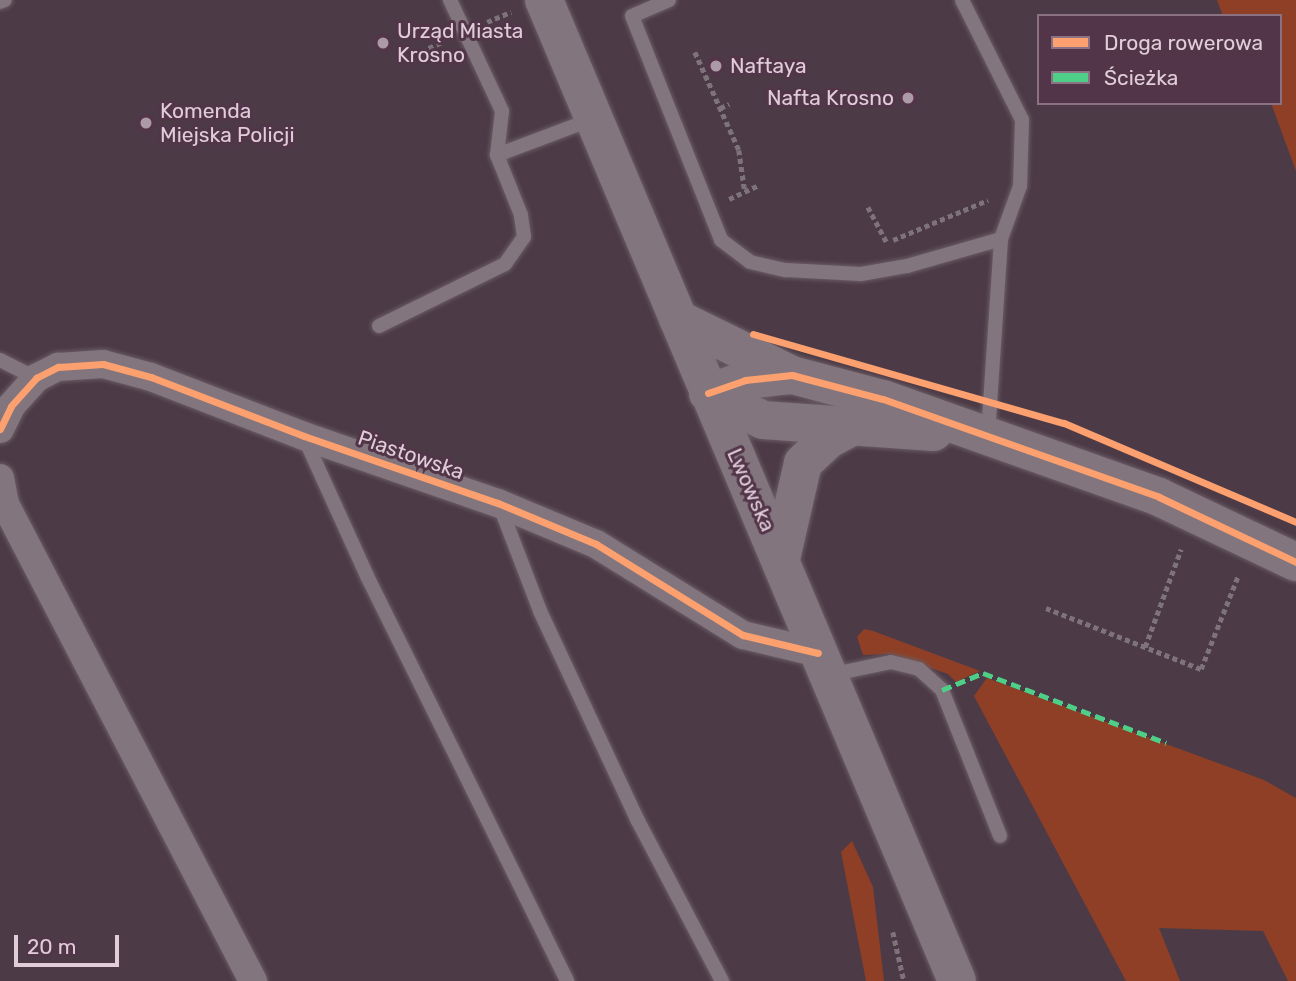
<!DOCTYPE html>
<meta charset="utf-8">
<style>
body{margin:0}
#map{position:relative;width:1296px;height:981px;overflow:hidden;background:#4c3b46;font-family:Rubik,sans-serif}
div>[style]{position:absolute}
.green>*{inset:0;background:#8f3f25}
.path>*{height:4.5px;margin-top:-2.25px;transform-origin:0;background:repeating-linear-gradient(90deg,#7f737b 0 5px,transparent 0 8.5px)}
.roads{filter:drop-shadow(0 0 2px #6a5b64) drop-shadow(0 0 2px #6a5b64)}
.lane>*{height:14px;margin:-7px;padding:0 7px;transform-origin:7px;border-radius:7px;background:#82757d}
.street>*{height:28px;margin:-14px;padding:0 14px;transform-origin:14px;border-radius:14px;background:#82757d}
.secondary>*{height:38px;margin:-19px;padding:0 19px;transform-origin:19px;border-radius:19px;background:#82757d}
.quiet>*{height:5px;margin-top:-2.5px;transform-origin:0;background:repeating-linear-gradient(90deg,#4dcf88 0 10px,transparent 0 15px)}
.cycleway>*{height:7px;margin:-3.5px;padding:0 3.5px;transform-origin:3.5px;border-radius:3.5px;background:#fca06f}
.dots>*{width:19px;height:19px;translate:-50% -50%;box-sizing:border-box;border:4px solid #523549;border-radius:50%}
span{translate:-50% -50%;white-space:nowrap;text-align:center;line-height:1.15;-webkit-text-stroke:6px #523549;paint-order:stroke}
.poi-label{font-size:21px;color:#e0cdd9}
.left{translate:0 -50%;text-align:left}
.right{translate:-100% -50%;text-align:right}
.street-label{font-size:21px;color:#e0cdd9}
.legend{position:absolute;left:1037px;top:14px;width:245px;height:91px;box-sizing:border-box;background:#523549;border:2px solid #8b7283;margin:0;padding:9px 12px;list-style:none;font-size:21px;color:#e0cdd9}
.legend li{display:flex;align-items:center;gap:14px;height:35px}
.legend b{width:35px;border:2px solid #8b7283}
.scale{position:absolute;left:14px;top:935px;width:105px;height:32px;box-sizing:border-box;border:4px solid #e0cdd9;border-top:0;padding-left:9px;font-size:21px;line-height:24px;white-space:nowrap;color:#e0cdd9;-webkit-text-stroke:5px #523549;paint-order:stroke}
</style>
<div id="map">
<div class="green">
<div style="clip-path:polygon(1217px 0,1296px 0,1296px 171px,1271px 103px,1280px 103px,1280px 16px,1223px 16px)"></div>
<div style="clip-path:polygon(864px 629px,873px 631px,980px 671px,956px 682px,948px 674px,891px 654px,863px 655px,857px 637px)"></div>
<div style="clip-path:polygon(987px 678px,1264px 780px,1296px 798px,1296px 981px,1288px 981px,1263px 931px,1159px 928px,1180px 981px,1126px 981px,974px 696px)"></div>
<div style="clip-path:polygon(852px 841px,873px 887px,884px 981px,866px 981px,841px 852px)"></div>
</div>
<div class="path">
<div style="left:487px;top:22px;width:26px;rotate:-23deg"></div>
<div style="left:695px;top:52px;width:107px;rotate:65.8deg"></div>
<div style="left:739px;top:150px;width:42px;rotate:81.9deg"></div>
<div style="left:413px;top:55px;width:34px;rotate:-24deg"></div>
<div style="left:720px;top:108px;width:10px;rotate:-24deg"></div>
<div style="left:729px;top:199px;width:33px;rotate:-25deg"></div>
<div style="left:868px;top:207px;width:40px;rotate:62deg"></div>
<div style="left:893px;top:240px;width:103px;rotate:-22.8deg"></div>
<div style="left:1046px;top:608px;width:167px;rotate:21.5deg"></div>
<div style="left:1201px;top:669px;width:100px;rotate:-68.3deg"></div>
<div style="left:1145px;top:647px;width:104px;rotate:-69.8deg"></div>
<div style="left:893px;top:932px;width:50px;rotate:77.3deg"></div>
</div>
<div class="roads">
<div class="lane">
<div style="left:669px;top:0;width:40px;rotate:156.6deg"></div>
<div style="left:632px;top:16px;width:241px;rotate:68.3deg"></div>
<div style="left:721px;top:240px;width:36px;rotate:37deg"></div>
<div style="left:750px;top:262px;width:37px;rotate:13deg"></div>
<div style="left:786px;top:270px;width:75px;rotate:3.1deg"></div>
<div style="left:861px;top:274px;width:47px;rotate:-9.9deg"></div>
<div style="left:907px;top:266px;width:98px;rotate:-16deg"></div>
<div style="left:962px;top:0;width:134px;rotate:63.4deg"></div>
<div style="left:1022px;top:120px;width:66px;rotate:91.7deg"></div>
<div style="left:1020px;top:186px;width:56px;rotate:109.7deg"></div>
<div style="left:1001px;top:239px;width:196px;rotate:93.8deg"></div>
<div style="left:0;top:2px;width:5px;rotate:-22deg"></div>
<div style="left:497px;top:155px;width:103px;rotate:-20.6deg"></div>
<div style="left:379px;top:326px;width:140px;rotate:-26.2deg"></div>
<div style="left:505px;top:264px;width:33px;rotate:-55deg"></div>
<div style="left:524px;top:237px;width:22px;rotate:-98deg"></div>
<div style="left:521px;top:215px;width:65px;rotate:-111.8deg"></div>
<div style="left:497px;top:155px;width:44px;rotate:-83.5deg"></div>
<div style="left:502px;top:111px;width:123px;rotate:-115.1deg"></div>
<div style="left:0;top:360px;width:40px;rotate:26.6deg"></div>
<div style="left:304px;top:437px;width:153px;rotate:65.6deg"></div>
<div style="left:367px;top:576px;width:452px;rotate:63.7deg"></div>
<div style="left:499px;top:504px;width:115px;rotate:69deg"></div>
<div style="left:540px;top:611px;width:232px;rotate:65deg"></div>
<div style="left:638px;top:821px;width:181px;rotate:62.3deg"></div>
<div style="left:829px;top:675px;width:63px;rotate:-11.8deg"></div>
<div style="left:891px;top:662px;width:29px;rotate:14deg"></div>
<div style="left:919px;top:669px;width:31px;rotate:42deg"></div>
<div style="left:942px;top:690px;width:157px;rotate:68.3deg"></div>
</div>
<div class="street">
<div style="left:0;top:429px;width:25px;rotate:-64deg"></div>
<div style="left:11px;top:406px;width:38px;rotate:-48deg"></div>
<div style="left:36px;top:378px;width:25px;rotate:-27deg"></div>
<div style="left:58px;top:367px;width:45px;rotate:-3.8deg"></div>
<div style="left:103px;top:364px;width:50px;rotate:15.2deg"></div>
<div style="left:151px;top:377px;width:164px;rotate:21.1deg"></div>
<div style="left:304px;top:436px;width:205px;rotate:19.1deg"></div>
<div style="left:498px;top:503px;width:106px;rotate:22.7deg"></div>
<div style="left:596px;top:544px;width:173px;rotate:31.8deg"></div>
<div style="left:743px;top:635px;width:77px;rotate:13.5deg"></div>
<div style="left:0;top:478px;width:26px;rotate:79deg"></div>
<div style="left:5px;top:504px;width:538px;rotate:62.53deg"></div>
</div>
<div class="secondary">
<div style="left:544px;top:0;width:1064px;rotate:67.17deg"></div>
<div style="left:678px;top:319px;width:127px;rotate:26.2deg"></div>
<div style="left:708px;top:393px;width:39px;rotate:-19deg"></div>
<div style="left:745px;top:380px;width:47px;rotate:-6.1deg"></div>
<div style="left:792px;top:375px;width:94px;rotate:14.8deg"></div>
<div style="left:883px;top:399px;width:293px;rotate:19.5deg"></div>
<div style="left:1159px;top:497px;width:152px;rotate:25.4deg"></div>
<div style="left:708px;top:393px;width:61px;rotate:26.1deg"></div>
<div style="left:763px;top:420px;width:171px;rotate:4deg"></div>
<div style="left:781px;top:559px;width:98px;rotate:-77.1deg"></div>
<div style="left:803px;top:463px;width:35px;rotate:-43deg"></div>
<div style="left:829px;top:439px;width:24px;rotate:-28deg"></div>
</div>
</div>
<div class="quiet">
<div style="left:942px;top:690px;width:44px;rotate:-22.5deg"></div>
<div style="left:983px;top:673px;width:196px;rotate:20.9deg"></div>
</div>
<div class="cycleway">
<div style="left:753px;top:334px;width:323px;rotate:16deg"></div>
<div style="left:1064px;top:423px;width:252px;rotate:23.1deg"></div>
<div style="left:708px;top:393px;width:39px;rotate:-19deg"></div>
<div style="left:745px;top:380px;width:47px;rotate:-6.1deg"></div>
<div style="left:792px;top:375px;width:94px;rotate:14.8deg"></div>
<div style="left:883px;top:399px;width:293px;rotate:19.5deg"></div>
<div style="left:1159px;top:497px;width:152px;rotate:25.4deg"></div>
<div style="left:0;top:429px;width:25px;rotate:-64deg"></div>
<div style="left:11px;top:406px;width:38px;rotate:-48deg"></div>
<div style="left:36px;top:378px;width:25px;rotate:-27deg"></div>
<div style="left:58px;top:367px;width:45px;rotate:-3.8deg"></div>
<div style="left:103px;top:364px;width:50px;rotate:15.2deg"></div>
<div style="left:151px;top:377px;width:164px;rotate:21.1deg"></div>
<div style="left:304px;top:436px;width:205px;rotate:19.1deg"></div>
<div style="left:498px;top:503px;width:106px;rotate:22.7deg"></div>
<div style="left:596px;top:544px;width:173px;rotate:31.8deg"></div>
<div style="left:743px;top:635px;width:77px;rotate:13.5deg"></div>
</div>
<div class="dots">
<div style="left:383px;top:43px;background:#ac9aa6"></div>
<div style="left:716px;top:66px;background:#ac9aa6"></div>
<div style="left:908px;top:98px;background:#ac9aa6"></div>
<div style="left:146px;top:123px;background:#ac9aa6"></div>
</div>
<div class="poi-label">
<span class="left" style="left:397px;top:43px">Urząd Miasta<br>Krosno</span>
<span class="left" style="left:730px;top:66px">Naftaya</span>
<span class="right" style="left:894px;top:98px">Nafta Krosno</span>
<span class="left" style="left:160px;top:123px">Komenda<br>Miejska Policji</span>
</div>
<div class="street-label">
<span style="left:411px;top:455px;rotate:19deg">Piastowska</span>
<span style="left:751px;top:490px;rotate:66deg">Lwowska</span>
</div>
<ul class="legend">
<li><b style="height:9px;background:#fca06f"></b>Droga rowerowa</li>
<li><b style="height:9px;background:#4dcf88"></b>Ścieżka</li>
</ul>
<div class="scale">20 m</div>
</div>
